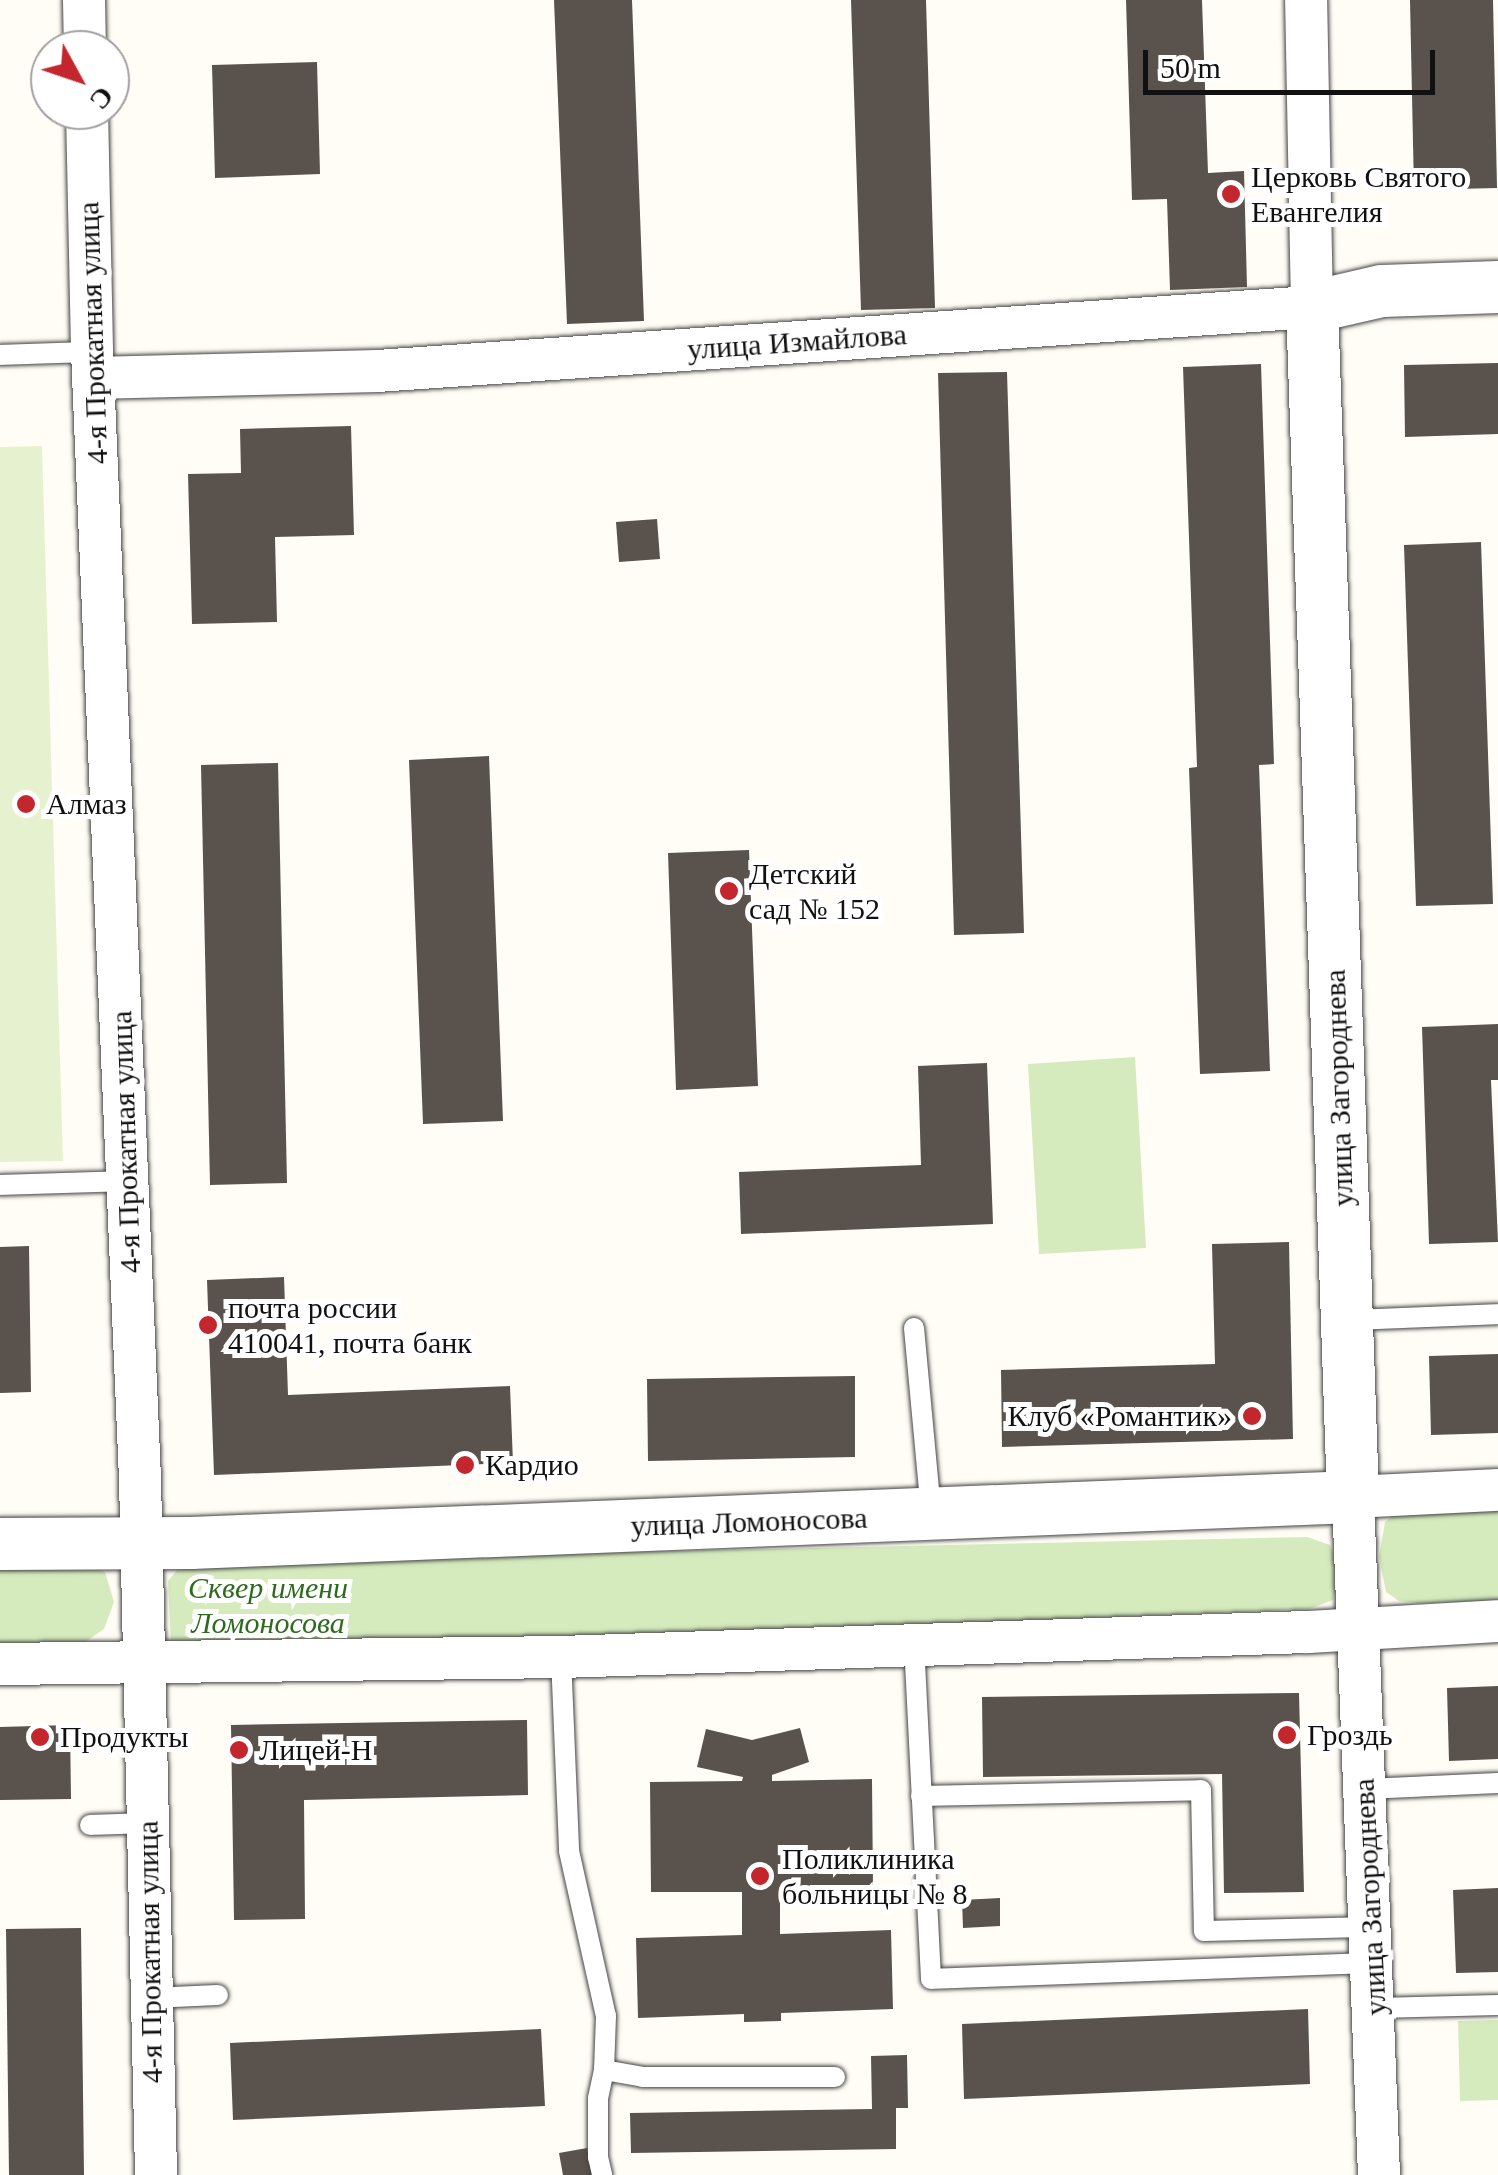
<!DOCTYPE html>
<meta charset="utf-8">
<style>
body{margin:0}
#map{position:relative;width:1498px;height:2175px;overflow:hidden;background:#fffdf5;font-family:"Times New Roman",serif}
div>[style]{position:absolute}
.green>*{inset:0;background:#d5ebbd}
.pitch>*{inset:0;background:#e6f2cf}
.building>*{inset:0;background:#5a524d}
.roads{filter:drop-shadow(0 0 2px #444) drop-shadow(0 0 2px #444)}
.service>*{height:20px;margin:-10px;padding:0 10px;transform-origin:10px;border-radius:10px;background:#fff}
.minor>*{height:42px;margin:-21px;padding:0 21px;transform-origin:21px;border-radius:21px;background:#fff}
.tertiary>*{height:52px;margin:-26px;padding:0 26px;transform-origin:26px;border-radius:26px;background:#fff}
.dots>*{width:28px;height:28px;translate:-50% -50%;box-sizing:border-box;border:5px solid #fff;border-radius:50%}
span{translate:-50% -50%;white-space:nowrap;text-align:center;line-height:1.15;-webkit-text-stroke:10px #fff;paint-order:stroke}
.poi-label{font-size:30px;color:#111}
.left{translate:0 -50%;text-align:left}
.right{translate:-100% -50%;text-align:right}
.street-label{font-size:30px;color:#111}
.park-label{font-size:30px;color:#2f6b1f;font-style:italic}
.north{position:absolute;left:30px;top:30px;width:100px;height:100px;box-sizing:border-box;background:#fff;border:2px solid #a0a0a0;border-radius:50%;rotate:130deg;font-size:28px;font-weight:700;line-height:40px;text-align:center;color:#111}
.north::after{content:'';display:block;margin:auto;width:35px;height:45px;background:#c4262e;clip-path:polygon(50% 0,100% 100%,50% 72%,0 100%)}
.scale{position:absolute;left:1143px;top:50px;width:292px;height:45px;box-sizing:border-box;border:5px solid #111;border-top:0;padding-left:12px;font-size:30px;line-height:35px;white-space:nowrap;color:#111;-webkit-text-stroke:8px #fff;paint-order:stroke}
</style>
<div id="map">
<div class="green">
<div style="clip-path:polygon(1135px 1057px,1146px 1248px,1039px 1254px,1028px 1064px)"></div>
<div style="clip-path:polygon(1498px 1505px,1498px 1601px,1417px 1603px,1399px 1601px,1386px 1592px,1379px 1557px,1385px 1522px,1400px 1510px)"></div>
<div style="clip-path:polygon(1307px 1537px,1330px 1545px,1340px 1571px,1333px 1600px,1309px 1609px,190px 1655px,171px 1644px,168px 1581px,184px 1562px)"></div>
<div style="clip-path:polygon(80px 1561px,105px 1572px,114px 1602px,104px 1629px,85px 1642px,0 1644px,0 1565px)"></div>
<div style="clip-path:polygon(1498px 2020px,1498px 2100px,1460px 2101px,1458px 2021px)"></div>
</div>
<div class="pitch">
<div style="clip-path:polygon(42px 446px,63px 1161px,0 1162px,0 447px)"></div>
</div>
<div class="building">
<div style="clip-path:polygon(554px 0,632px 0,644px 321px,567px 324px)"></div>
<div style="clip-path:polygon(851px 0,926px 0,935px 308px,861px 310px)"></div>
<div style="clip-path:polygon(1126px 0,1202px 0,1208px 173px,1244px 171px,1247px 287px,1170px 290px,1167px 199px,1132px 200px)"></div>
<div style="clip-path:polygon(1410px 0,1493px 0,1497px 188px,1414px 190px)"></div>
<div style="clip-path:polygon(317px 62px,320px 174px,215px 178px,212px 65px)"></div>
<div style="clip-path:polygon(1498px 363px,1498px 434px,1405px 437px,1404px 365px)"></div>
<div style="clip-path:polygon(1261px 364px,1274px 764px,1259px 765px,1270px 1071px,1200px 1074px,1189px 768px,1197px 767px,1183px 367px)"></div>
<div style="clip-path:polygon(1007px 372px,1024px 933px,954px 935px,938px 373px)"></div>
<div style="clip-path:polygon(351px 426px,354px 535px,275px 537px,277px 622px,192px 624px,188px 474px,241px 473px,240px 429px)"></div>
<div style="clip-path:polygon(657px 519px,660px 559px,619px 562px,616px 522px)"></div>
<div style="clip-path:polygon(1481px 542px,1493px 904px,1416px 906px,1404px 545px)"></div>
<div style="clip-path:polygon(489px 756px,503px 1121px,423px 1124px,409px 760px)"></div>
<div style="clip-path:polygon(278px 763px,287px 1183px,210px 1185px,201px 765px)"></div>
<div style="clip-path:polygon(749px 850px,758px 1086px,676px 1090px,668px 853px)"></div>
<div style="clip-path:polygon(1498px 1024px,1498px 1080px,1491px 1080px,1498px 1242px,1429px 1244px,1422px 1027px)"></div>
<div style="clip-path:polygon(987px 1063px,993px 1224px,741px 1234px,739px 1172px,921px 1165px,918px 1066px)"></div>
<div style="clip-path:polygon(1289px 1242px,1293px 1439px,1002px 1447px,1001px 1370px,1215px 1364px,1212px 1244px)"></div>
<div style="clip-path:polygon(29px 1246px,31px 1392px,0 1393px,0 1247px)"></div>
<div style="clip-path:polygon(284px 1277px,288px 1395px,510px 1386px,513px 1463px,214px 1475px,207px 1280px)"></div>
<div style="clip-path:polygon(1498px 1354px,1498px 1433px,1431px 1435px,1429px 1356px)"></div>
<div style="clip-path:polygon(855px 1376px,855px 1457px,648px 1461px,647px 1379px)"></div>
<div style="clip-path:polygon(1498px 1686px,1498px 1759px,1449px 1761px,1447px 1688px)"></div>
<div style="clip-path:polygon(1299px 1693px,1304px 1892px,1224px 1893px,1222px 1774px,983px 1777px,982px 1697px)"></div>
<div style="clip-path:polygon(527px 1720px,528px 1795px,304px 1800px,305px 1919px,234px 1920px,231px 1725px)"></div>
<div style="clip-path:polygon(70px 1725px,71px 1799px,0 1800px,0 1727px)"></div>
<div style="clip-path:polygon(800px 1728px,809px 1762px,772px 1775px,772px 1781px,872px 1779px,873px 1887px,780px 1888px,780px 1934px,891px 1930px,893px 2009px,781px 2013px,781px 2021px,744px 2022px,744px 2014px,638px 2018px,636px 1938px,742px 1935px,742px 1892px,651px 1892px,650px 1782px,742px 1781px,743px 1777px,697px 1767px,706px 1729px,752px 1740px)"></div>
<div style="clip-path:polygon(1498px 1888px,1498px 1972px,1456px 1973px,1453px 1890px)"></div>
<div style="clip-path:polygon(1000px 1898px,1000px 1926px,963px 1928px,962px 1900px)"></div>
<div style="clip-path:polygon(81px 1928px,84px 2175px,9px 2175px,6px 1929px)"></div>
<div style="clip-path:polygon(1308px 2009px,1310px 2084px,964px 2099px,962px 2024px)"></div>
<div style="clip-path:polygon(541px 2029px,545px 2106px,233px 2120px,230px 2043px)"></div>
<div style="clip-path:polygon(907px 2055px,908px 2108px,896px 2108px,896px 2149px,631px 2153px,630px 2113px,872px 2109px,871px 2056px)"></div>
<div style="clip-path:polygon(587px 2148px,593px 2175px,563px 2175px,559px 2153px)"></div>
</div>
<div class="roads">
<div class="service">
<div style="left:0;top:355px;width:92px;rotate:-1.9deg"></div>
<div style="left:0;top:1185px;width:127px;rotate:-1.8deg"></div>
<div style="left:1350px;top:1320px;width:148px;rotate:-2.3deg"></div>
<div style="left:914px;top:1328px;width:186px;rotate:84.7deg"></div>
<div style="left:914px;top:1643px;width:336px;rotate:87.1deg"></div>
<div style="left:931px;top:1979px;width:443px;rotate:-2.1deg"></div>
<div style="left:561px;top:1657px;width:194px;rotate:87.6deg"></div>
<div style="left:569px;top:1851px;width:169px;rotate:77.4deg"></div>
<div style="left:606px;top:2016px;width:54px;rotate:92.1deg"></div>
<div style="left:604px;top:2070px;width:29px;rotate:102deg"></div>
<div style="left:598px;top:2098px;width:59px;rotate:90deg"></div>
<div style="left:598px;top:2157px;width:18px;rotate:77deg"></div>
<div style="left:1365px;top:1789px;width:133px;rotate:-2.6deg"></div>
<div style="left:921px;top:1796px;width:280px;rotate:-1.2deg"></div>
<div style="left:1201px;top:1790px;width:141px;rotate:88.8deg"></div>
<div style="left:1204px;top:1931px;width:169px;rotate:-1.4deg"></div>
<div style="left:90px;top:1825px;width:57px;rotate:-2deg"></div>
<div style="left:151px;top:1998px;width:67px;rotate:-2.6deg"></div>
<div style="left:1376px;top:2008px;width:122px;rotate:-1.4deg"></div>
<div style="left:604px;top:2070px;width:39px;rotate:10deg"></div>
<div style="left:642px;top:2077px;width:193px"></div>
</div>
<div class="minor">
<div style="left:84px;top:0;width:50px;rotate:88.9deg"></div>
<div style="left:87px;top:110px;width:242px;rotate:88.8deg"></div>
<div style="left:92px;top:352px;width:1128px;rotate:87.56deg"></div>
<div style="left:140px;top:1479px;width:696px;rotate:88.68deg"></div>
<div style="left:94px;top:378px;width:283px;rotate:-1.4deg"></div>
<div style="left:377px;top:371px;width:937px;rotate:-3.92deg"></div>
<div style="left:1312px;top:307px;width:307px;rotate:-91.1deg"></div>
<div style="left:0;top:1664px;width:561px;rotate:-0.71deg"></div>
<div style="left:561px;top:1657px;width:747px;rotate:-1.92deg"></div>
<div style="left:1308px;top:1632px;width:190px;rotate:-3.3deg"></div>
<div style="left:1379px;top:2175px;width:678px;rotate:-92.2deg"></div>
<div style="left:1353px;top:1497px;width:145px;rotate:-2.8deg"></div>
</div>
<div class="tertiary">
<div style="left:0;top:1544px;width:191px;rotate:-0.3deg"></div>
<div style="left:191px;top:1543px;width:1163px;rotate:-2.27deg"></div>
<div style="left:1353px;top:1497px;width:1191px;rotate:-91.97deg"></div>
<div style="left:1312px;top:307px;width:72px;rotate:-12.9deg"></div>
<div style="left:1382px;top:291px;width:116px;rotate:-2deg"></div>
</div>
</div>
<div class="dots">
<div style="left:1231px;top:194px;background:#c4262e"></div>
<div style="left:26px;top:804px;background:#c4262e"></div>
<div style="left:729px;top:891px;background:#c4262e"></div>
<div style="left:208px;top:1325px;background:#c4262e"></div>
<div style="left:1252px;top:1416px;background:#c4262e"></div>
<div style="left:465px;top:1465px;background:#c4262e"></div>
<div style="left:1287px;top:1735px;background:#c4262e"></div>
<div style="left:40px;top:1737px;background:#c4262e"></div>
<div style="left:239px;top:1750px;background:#c4262e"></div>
<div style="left:760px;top:1876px;background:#c4262e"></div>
</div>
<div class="poi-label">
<span class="left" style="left:1251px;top:194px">Церковь Святого<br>Евангелия</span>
<span class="left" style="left:46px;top:804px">Алмаз</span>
<span class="left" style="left:749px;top:891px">Детский<br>сад № 152</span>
<span class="left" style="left:228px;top:1325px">почта россии<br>410041, почта банк</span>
<span class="right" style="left:1232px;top:1416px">Клуб «Романтик»</span>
<span class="left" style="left:485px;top:1465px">Кардио</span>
<span class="left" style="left:1307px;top:1735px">Гроздь</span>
<span class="left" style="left:60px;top:1737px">Продукты</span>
<span class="left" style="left:259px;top:1750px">Лицей-Н</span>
<span class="left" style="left:782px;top:1876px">Поликлиника<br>больницы № 8</span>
</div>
<div class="street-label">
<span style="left:93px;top:333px;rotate:-92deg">4-я Прокатная улица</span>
<span style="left:797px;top:342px;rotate:-4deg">улица Измайлова</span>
<span style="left:1339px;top:1088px;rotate:-92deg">улица Загороднева</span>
<span style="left:126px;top:1142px;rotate:-92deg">4-я Прокатная улица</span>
<span style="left:749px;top:1522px;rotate:-2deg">улица Ломоносова</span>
<span style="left:1370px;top:1897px;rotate:-93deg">улица Загороднева</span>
<span style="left:150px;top:1952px;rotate:-91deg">4-я Прокатная улица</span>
</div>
<div class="park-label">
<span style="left:268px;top:1605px">Сквер имени<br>Ломоносова</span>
</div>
<div class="north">С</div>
<div class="scale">50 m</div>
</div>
